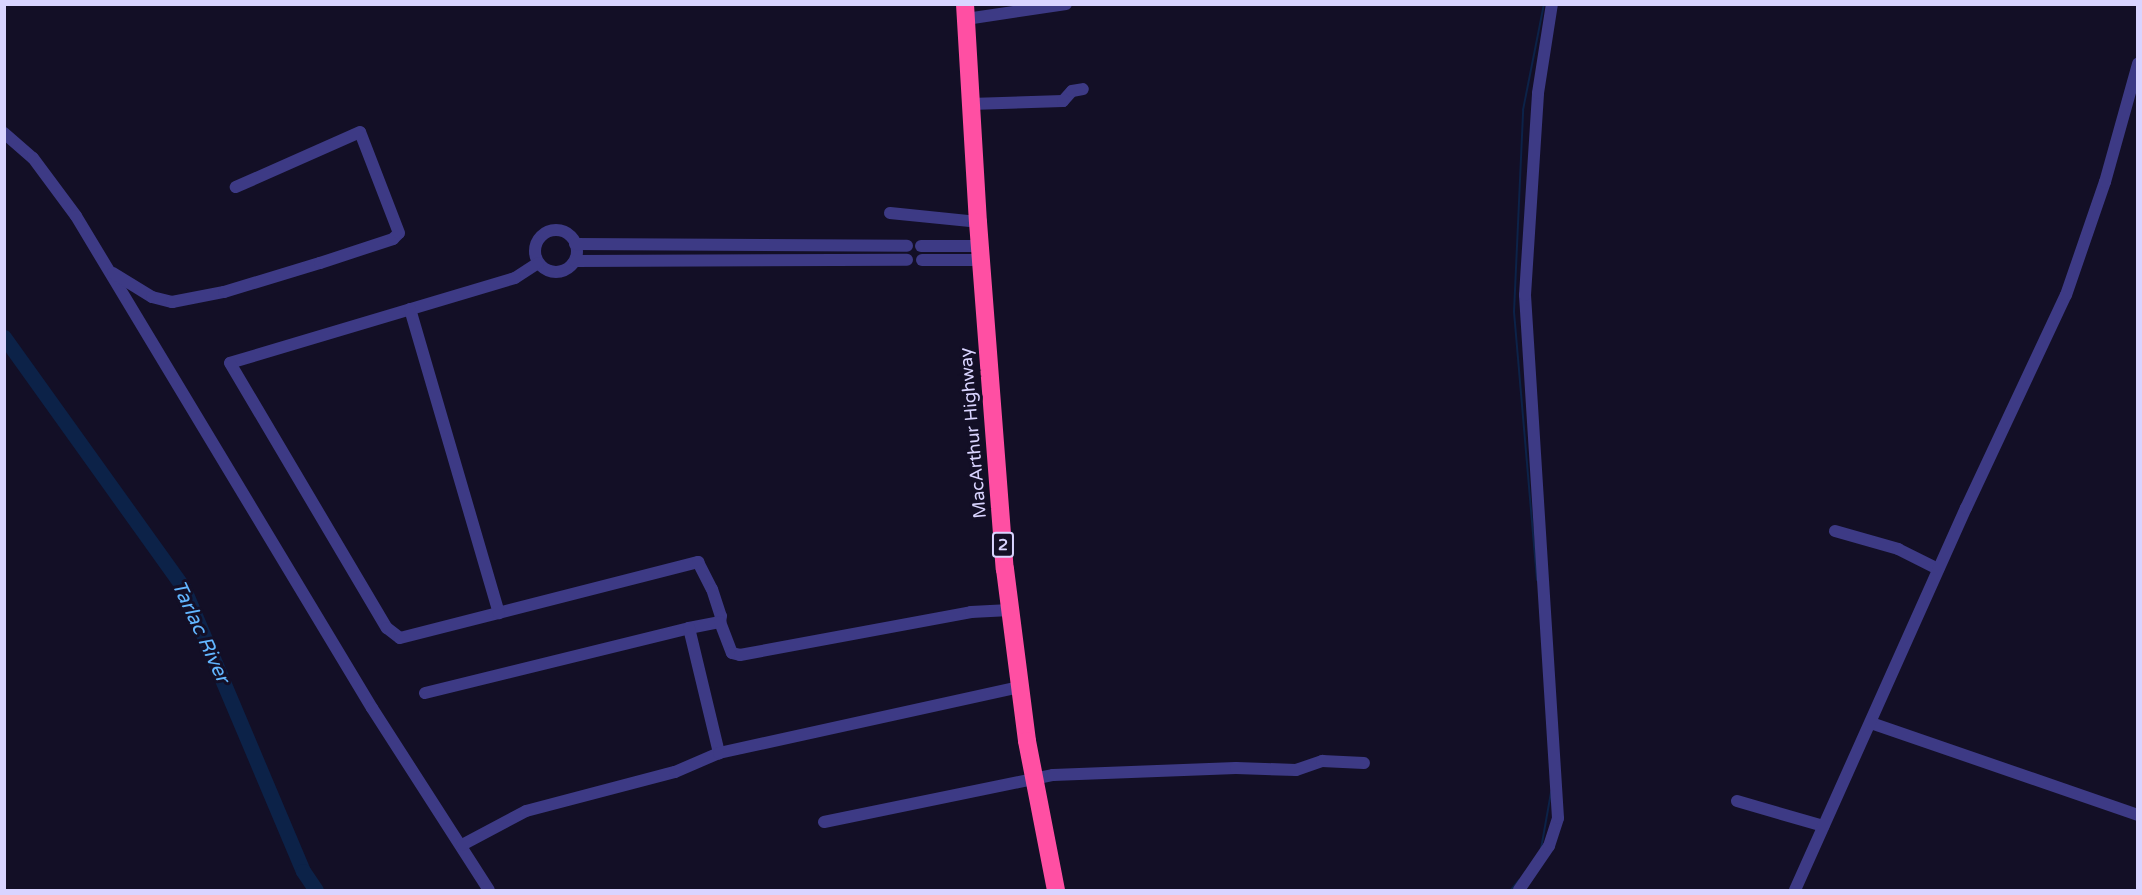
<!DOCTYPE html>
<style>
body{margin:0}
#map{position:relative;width:2142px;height:895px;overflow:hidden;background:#130f26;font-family:"Varela Round",sans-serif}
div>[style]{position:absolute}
.stream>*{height:2px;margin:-1px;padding:0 1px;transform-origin:1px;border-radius:1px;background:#0c2248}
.river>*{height:15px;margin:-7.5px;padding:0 7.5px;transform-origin:7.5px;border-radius:7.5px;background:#0c2248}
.minor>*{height:12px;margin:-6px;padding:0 6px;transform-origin:6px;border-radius:6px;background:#3d3a85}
.minor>.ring{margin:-6px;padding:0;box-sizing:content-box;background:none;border:12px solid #3d3a85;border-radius:50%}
.highway>*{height:18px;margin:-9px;padding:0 9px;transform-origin:9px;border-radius:9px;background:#ff4fa3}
span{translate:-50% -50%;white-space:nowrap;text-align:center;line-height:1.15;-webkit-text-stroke:6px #130f26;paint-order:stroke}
.shield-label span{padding:2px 4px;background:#130f26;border:2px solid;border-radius:4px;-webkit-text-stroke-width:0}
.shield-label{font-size:16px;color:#d9d4ff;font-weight:700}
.street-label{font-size:18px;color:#d9d4ff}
.water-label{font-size:20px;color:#62b6ff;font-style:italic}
.frame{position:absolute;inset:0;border:6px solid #d9d4ff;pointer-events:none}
</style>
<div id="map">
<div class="stream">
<div style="left:1537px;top:580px;width:269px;rotate:-94.9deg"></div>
<div style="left:1514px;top:312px;width:202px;rotate:-87.4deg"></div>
<div style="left:1523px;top:110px;width:108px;rotate:-78.8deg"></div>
<div style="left:1541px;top:849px;width:58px;rotate:-80deg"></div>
<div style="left:1511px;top:890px;width:13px;rotate:-51deg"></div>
</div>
<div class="river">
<div style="left:4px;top:337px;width:307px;rotate:54.4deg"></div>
<div style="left:183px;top:587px;width:308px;rotate:67.1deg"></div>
<div style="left:303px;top:871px;width:23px;rotate:56deg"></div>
</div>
<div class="minor">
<div style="left:966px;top:19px;width:101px;rotate:-8.5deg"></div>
<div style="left:970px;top:104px;width:93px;rotate:-1.8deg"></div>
<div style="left:1063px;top:101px;width:13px;rotate:-48deg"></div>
<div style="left:1072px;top:91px;width:11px;rotate:-10deg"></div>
<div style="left:4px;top:133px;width:38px;rotate:41deg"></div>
<div style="left:33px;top:158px;width:72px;rotate:53.4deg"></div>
<div style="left:76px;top:216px;width:574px;rotate:58.97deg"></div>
<div style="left:372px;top:708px;width:216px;rotate:57.3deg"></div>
<div style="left:890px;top:213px;width:88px;rotate:5.8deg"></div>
<div class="ring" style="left:535px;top:230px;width:30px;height:30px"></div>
<div style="left:575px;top:244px;width:332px;rotate:0.3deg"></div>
<div style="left:921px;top:246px;width:58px"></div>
<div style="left:922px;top:260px;width:58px"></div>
<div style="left:575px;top:261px;width:332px;rotate:-0.2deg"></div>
<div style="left:538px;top:263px;width:27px;rotate:147deg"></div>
<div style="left:515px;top:278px;width:297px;rotate:163.4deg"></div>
<div style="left:230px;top:363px;width:308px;rotate:59.4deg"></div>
<div style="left:387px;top:628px;width:16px;rotate:38deg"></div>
<div style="left:400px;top:638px;width:308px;rotate:-14.3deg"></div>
<div style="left:698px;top:562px;width:30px;rotate:63deg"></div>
<div style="left:712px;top:589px;width:28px;rotate:72deg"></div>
<div style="left:721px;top:616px;width:6px;rotate:99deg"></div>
<div style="left:113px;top:273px;width:46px;rotate:31.6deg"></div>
<div style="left:152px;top:297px;width:21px;rotate:14deg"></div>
<div style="left:172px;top:302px;width:53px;rotate:-10.9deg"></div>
<div style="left:224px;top:292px;width:100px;rotate:-16.8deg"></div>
<div style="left:320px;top:263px;width:77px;rotate:-18.2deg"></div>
<div style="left:393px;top:239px;width:8px;rotate:-45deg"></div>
<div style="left:399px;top:233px;width:108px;rotate:-111.1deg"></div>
<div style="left:360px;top:132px;width:136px;rotate:156.1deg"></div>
<div style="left:410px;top:309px;width:317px;rotate:73.7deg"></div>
<div style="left:1835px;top:531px;width:66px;rotate:15.9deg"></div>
<div style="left:1898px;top:549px;width:45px;rotate:26.6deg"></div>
<div style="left:689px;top:628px;width:32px;rotate:-11deg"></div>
<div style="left:720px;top:622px;width:33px;rotate:69deg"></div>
<div style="left:732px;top:653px;width:8px;rotate:14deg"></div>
<div style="left:740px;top:655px;width:235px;rotate:-10.5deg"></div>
<div style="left:971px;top:612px;width:39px;rotate:-3deg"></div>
<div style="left:425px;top:693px;width:272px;rotate:-13.8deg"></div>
<div style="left:689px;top:628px;width:129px;rotate:76.5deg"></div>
<div style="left:1871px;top:723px;width:282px;rotate:19deg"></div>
<div style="left:1737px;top:801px;width:90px;rotate:16.2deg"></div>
<div style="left:824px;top:822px;width:234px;rotate:-11.6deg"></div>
<div style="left:1053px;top:775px;width:183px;rotate:-2.2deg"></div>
<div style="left:1236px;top:768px;width:60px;rotate:1.9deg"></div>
<div style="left:1296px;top:770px;width:28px;rotate:-19deg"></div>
<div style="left:1322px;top:761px;width:42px;rotate:2.7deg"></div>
<div style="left:462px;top:845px;width:72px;rotate:-28deg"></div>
<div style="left:526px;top:811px;width:154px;rotate:-14.7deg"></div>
<div style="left:675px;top:772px;width:48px;rotate:-23.4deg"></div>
<div style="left:719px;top:753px;width:307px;rotate:-12.4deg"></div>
<div style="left:1519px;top:890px;width:53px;rotate:-55.7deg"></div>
<div style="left:1549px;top:846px;width:29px;rotate:-72deg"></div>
<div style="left:1558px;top:818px;width:524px;rotate:-93.61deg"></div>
<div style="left:1525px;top:295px;width:202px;rotate:-86.3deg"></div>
<div style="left:1538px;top:93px;width:90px;rotate:-81.1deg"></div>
<div style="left:1795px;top:890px;width:419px;rotate:-65.9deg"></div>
<div style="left:1966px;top:508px;width:235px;rotate:-64.9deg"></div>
<div style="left:2066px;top:295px;width:120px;rotate:-71deg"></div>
<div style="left:2105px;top:182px;width:123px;rotate:-74.4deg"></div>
</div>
<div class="highway">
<div style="left:965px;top:4px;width:218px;rotate:86.6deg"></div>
<div style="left:978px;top:222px;width:348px;rotate:85.6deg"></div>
<div style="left:1005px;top:569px;width:173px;rotate:82.7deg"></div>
<div style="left:1027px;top:741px;width:152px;rotate:79deg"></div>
</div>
<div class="shield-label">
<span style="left:1003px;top:545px">2</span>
</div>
<div class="street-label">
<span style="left:973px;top:433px;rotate:-95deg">MacArthur Highway</span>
</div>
<div class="water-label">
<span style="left:200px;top:632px;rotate:65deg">Tarlac River</span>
</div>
<div class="frame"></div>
</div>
